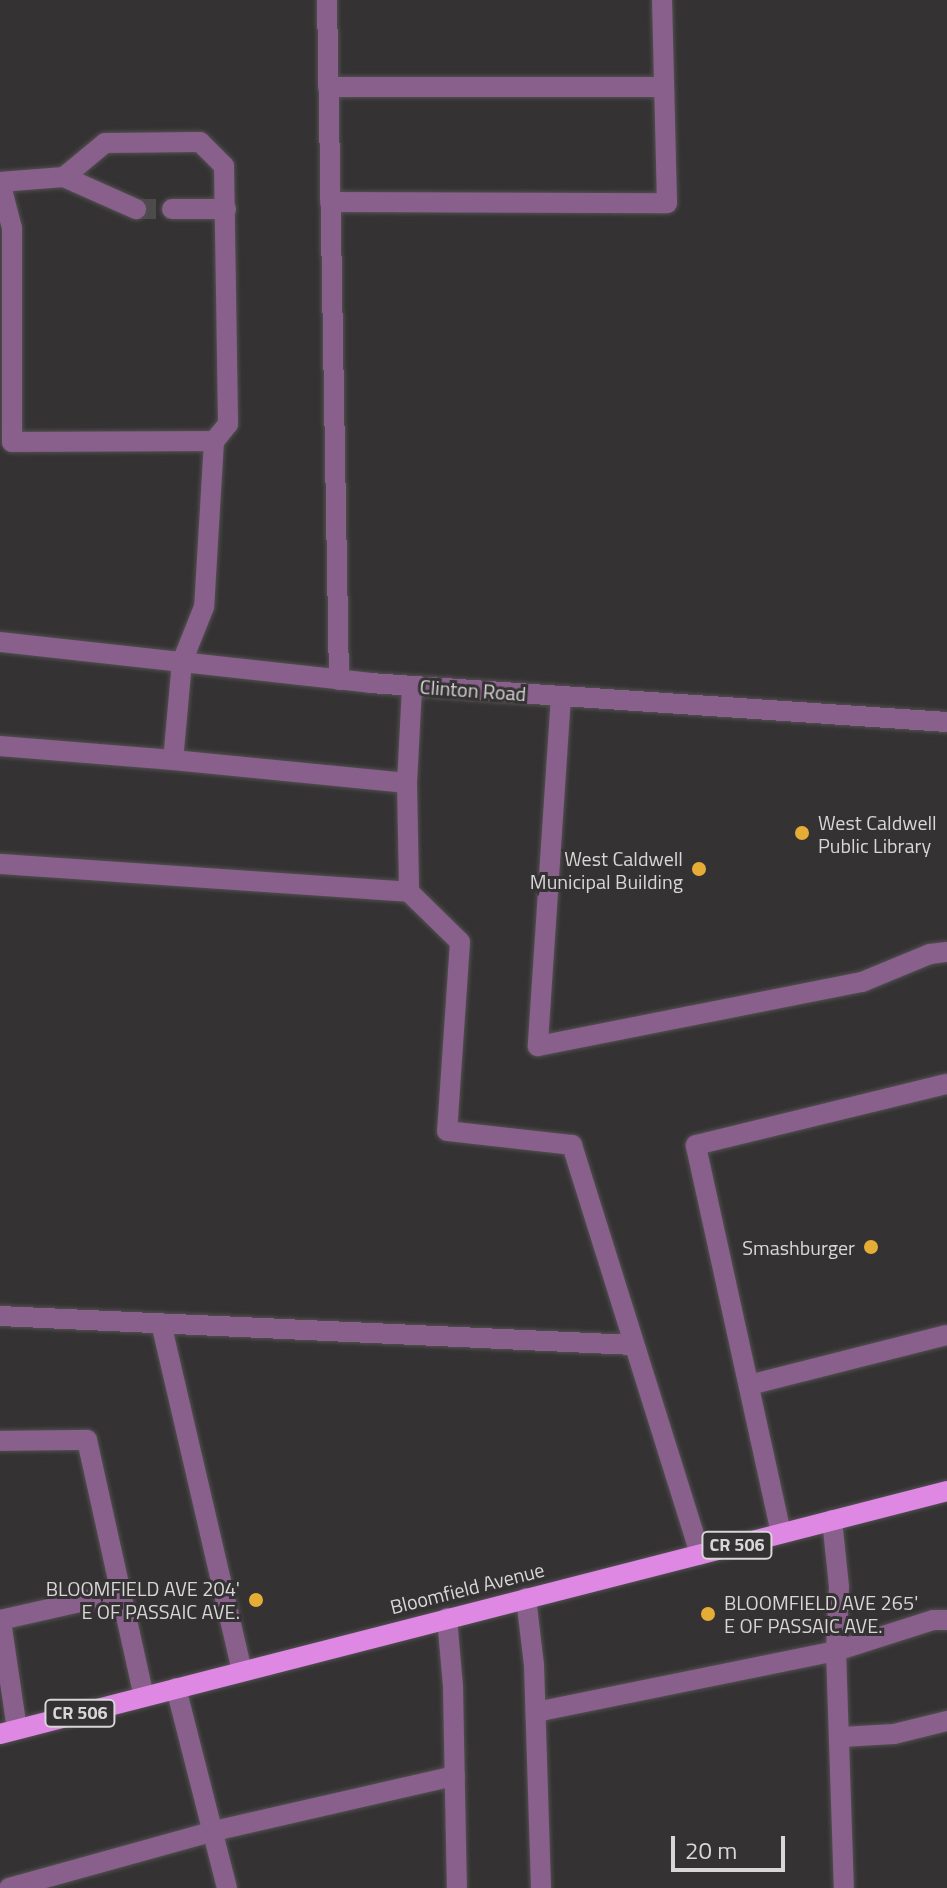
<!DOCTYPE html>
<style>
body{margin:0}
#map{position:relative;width:947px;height:1888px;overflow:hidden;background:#353233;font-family:"Titillium Web",sans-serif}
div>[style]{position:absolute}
.minor-tunnel>*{height:20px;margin-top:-10px;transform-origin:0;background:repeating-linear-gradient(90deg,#4d4b4c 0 20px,transparent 0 30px)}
.roads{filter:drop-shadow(0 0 2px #525051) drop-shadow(0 0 2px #525051)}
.minor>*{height:20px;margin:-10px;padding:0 10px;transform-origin:10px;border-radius:10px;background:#89608c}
.major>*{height:20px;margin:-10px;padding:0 10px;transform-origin:10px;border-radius:10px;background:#de88e4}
.dots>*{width:22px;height:22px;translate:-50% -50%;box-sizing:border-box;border:4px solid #353233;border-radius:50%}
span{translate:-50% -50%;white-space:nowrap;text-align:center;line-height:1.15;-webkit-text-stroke:6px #353233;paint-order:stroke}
.shield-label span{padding:2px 6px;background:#353233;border:2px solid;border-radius:6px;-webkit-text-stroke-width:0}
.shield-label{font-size:18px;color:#d8d6d7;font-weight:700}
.street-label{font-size:20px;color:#d8d6d7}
.poi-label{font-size:20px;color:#d8d6d7}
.left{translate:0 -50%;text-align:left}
.right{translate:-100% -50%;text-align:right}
.scale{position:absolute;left:671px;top:1836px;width:114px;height:36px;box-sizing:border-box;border:4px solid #d8d6d7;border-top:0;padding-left:10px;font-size:24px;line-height:28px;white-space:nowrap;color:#d8d6d7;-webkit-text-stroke:6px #353233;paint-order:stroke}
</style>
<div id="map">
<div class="minor-tunnel">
<div style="left:136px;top:209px;width:36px"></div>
</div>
<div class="roads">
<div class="minor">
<div style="left:327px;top:0;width:680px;rotate:88.99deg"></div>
<div style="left:328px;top:87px;width:336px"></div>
<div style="left:64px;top:177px;width:79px;rotate:24deg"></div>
<div style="left:0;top:182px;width:48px;rotate:75.4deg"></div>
<div style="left:12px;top:228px;width:214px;rotate:90deg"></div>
<div style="left:12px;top:442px;width:202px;rotate:-0.3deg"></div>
<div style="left:214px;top:441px;width:166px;rotate:93.4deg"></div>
<div style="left:204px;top:607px;width:59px;rotate:111.8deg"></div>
<div style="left:182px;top:662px;width:98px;rotate:95.2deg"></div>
<div style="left:173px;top:760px;width:174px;rotate:-175.4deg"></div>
<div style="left:0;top:182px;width:64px;rotate:-4.5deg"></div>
<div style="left:64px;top:177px;width:53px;rotate:-39.7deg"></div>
<div style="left:105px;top:143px;width:95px;rotate:-0.6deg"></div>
<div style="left:200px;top:142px;width:34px;rotate:45deg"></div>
<div style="left:224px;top:166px;width:258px;rotate:89.1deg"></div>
<div style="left:228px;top:424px;width:22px;rotate:129deg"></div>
<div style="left:330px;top:202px;width:337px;rotate:0.2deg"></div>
<div style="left:667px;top:203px;width:203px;rotate:-91.4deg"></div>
<div style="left:172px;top:209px;width:54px"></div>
<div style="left:0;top:642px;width:372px;rotate:6.3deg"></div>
<div style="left:370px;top:683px;width:578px;rotate:3.87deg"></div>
<div style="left:561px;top:696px;width:351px;rotate:93.8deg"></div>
<div style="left:538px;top:1046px;width:330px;rotate:-11.2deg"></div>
<div style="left:862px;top:982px;width:74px;rotate:-22.4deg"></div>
<div style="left:930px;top:954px;width:17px;rotate:-7deg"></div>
<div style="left:173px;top:760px;width:235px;rotate:5.6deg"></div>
<div style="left:407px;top:783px;width:97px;rotate:-87deg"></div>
<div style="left:407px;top:783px;width:109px;rotate:88.9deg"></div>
<div style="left:0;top:864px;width:410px;rotate:3.9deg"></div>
<div style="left:409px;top:892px;width:71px;rotate:44.4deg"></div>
<div style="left:460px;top:942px;width:189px;rotate:93.9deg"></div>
<div style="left:447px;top:1131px;width:126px;rotate:6.4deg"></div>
<div style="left:572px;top:1145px;width:429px;rotate:72.6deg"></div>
<div style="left:0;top:1316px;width:635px;rotate:2.62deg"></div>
<div style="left:161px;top:1323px;width:357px;rotate:76.9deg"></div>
<div style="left:749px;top:1385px;width:204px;rotate:-14.2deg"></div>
<div style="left:0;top:1441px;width:87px;rotate:-0.7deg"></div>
<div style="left:87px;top:1440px;width:263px;rotate:77.5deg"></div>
<div style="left:832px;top:1520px;width:67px;rotate:84deg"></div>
<div style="left:839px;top:1587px;width:64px;rotate:92.7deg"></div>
<div style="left:836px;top:1651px;width:237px;rotate:88.1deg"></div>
<div style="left:781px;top:1533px;width:397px;rotate:-102.4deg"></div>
<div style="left:696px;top:1145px;width:258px;rotate:-13.7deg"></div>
<div style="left:526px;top:1598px;width:67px;rotate:83.2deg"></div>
<div style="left:534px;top:1665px;width:223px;rotate:88.2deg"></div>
<div style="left:447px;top:1618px;width:69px;rotate:85deg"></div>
<div style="left:453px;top:1687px;width:201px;rotate:88.9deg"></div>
<div style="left:0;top:1620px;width:123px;rotate:-12.7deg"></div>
<div style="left:1px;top:1621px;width:109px;rotate:81.6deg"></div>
<div style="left:176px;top:1688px;width:206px;rotate:75.7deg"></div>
<div style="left:536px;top:1712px;width:306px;rotate:-11.5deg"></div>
<div style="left:836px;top:1651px;width:102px;rotate:-17.7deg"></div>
<div style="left:933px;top:1620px;width:14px"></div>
<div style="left:842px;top:1737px;width:52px;rotate:-3.3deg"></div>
<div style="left:894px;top:1734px;width:55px;rotate:-13.8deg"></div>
<div style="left:9px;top:1888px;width:213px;rotate:-15.5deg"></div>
<div style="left:214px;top:1831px;width:247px;rotate:-12.9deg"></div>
</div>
<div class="major">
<div style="left:0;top:1734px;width:978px;rotate:-14.39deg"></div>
</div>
</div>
<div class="dots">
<div style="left:802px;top:833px;background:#e6ad36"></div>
<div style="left:699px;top:869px;background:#e6ad36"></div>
<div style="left:871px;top:1247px;background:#e6ad36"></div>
<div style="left:256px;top:1600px;background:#e6ad36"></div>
<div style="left:708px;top:1614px;background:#e6ad36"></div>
</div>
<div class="shield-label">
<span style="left:737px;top:1545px">CR 506</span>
<span style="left:80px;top:1713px">CR 506</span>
</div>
<div class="street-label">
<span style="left:473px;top:690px;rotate:4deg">Clinton Road</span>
<span style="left:467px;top:1588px;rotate:-14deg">Bloomfield Avenue</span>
</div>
<div class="poi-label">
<span class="left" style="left:818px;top:834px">West Caldwell<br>Public Library</span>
<span class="right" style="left:683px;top:870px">West Caldwell<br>Municipal Building</span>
<span class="right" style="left:855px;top:1247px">Smashburger</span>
<span class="right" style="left:240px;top:1600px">BLOOMFIELD AVE 204'<br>E OF PASSAIC AVE.</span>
<span class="left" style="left:724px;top:1614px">BLOOMFIELD AVE 265'<br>E OF PASSAIC AVE.</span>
</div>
<div class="scale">20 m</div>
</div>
